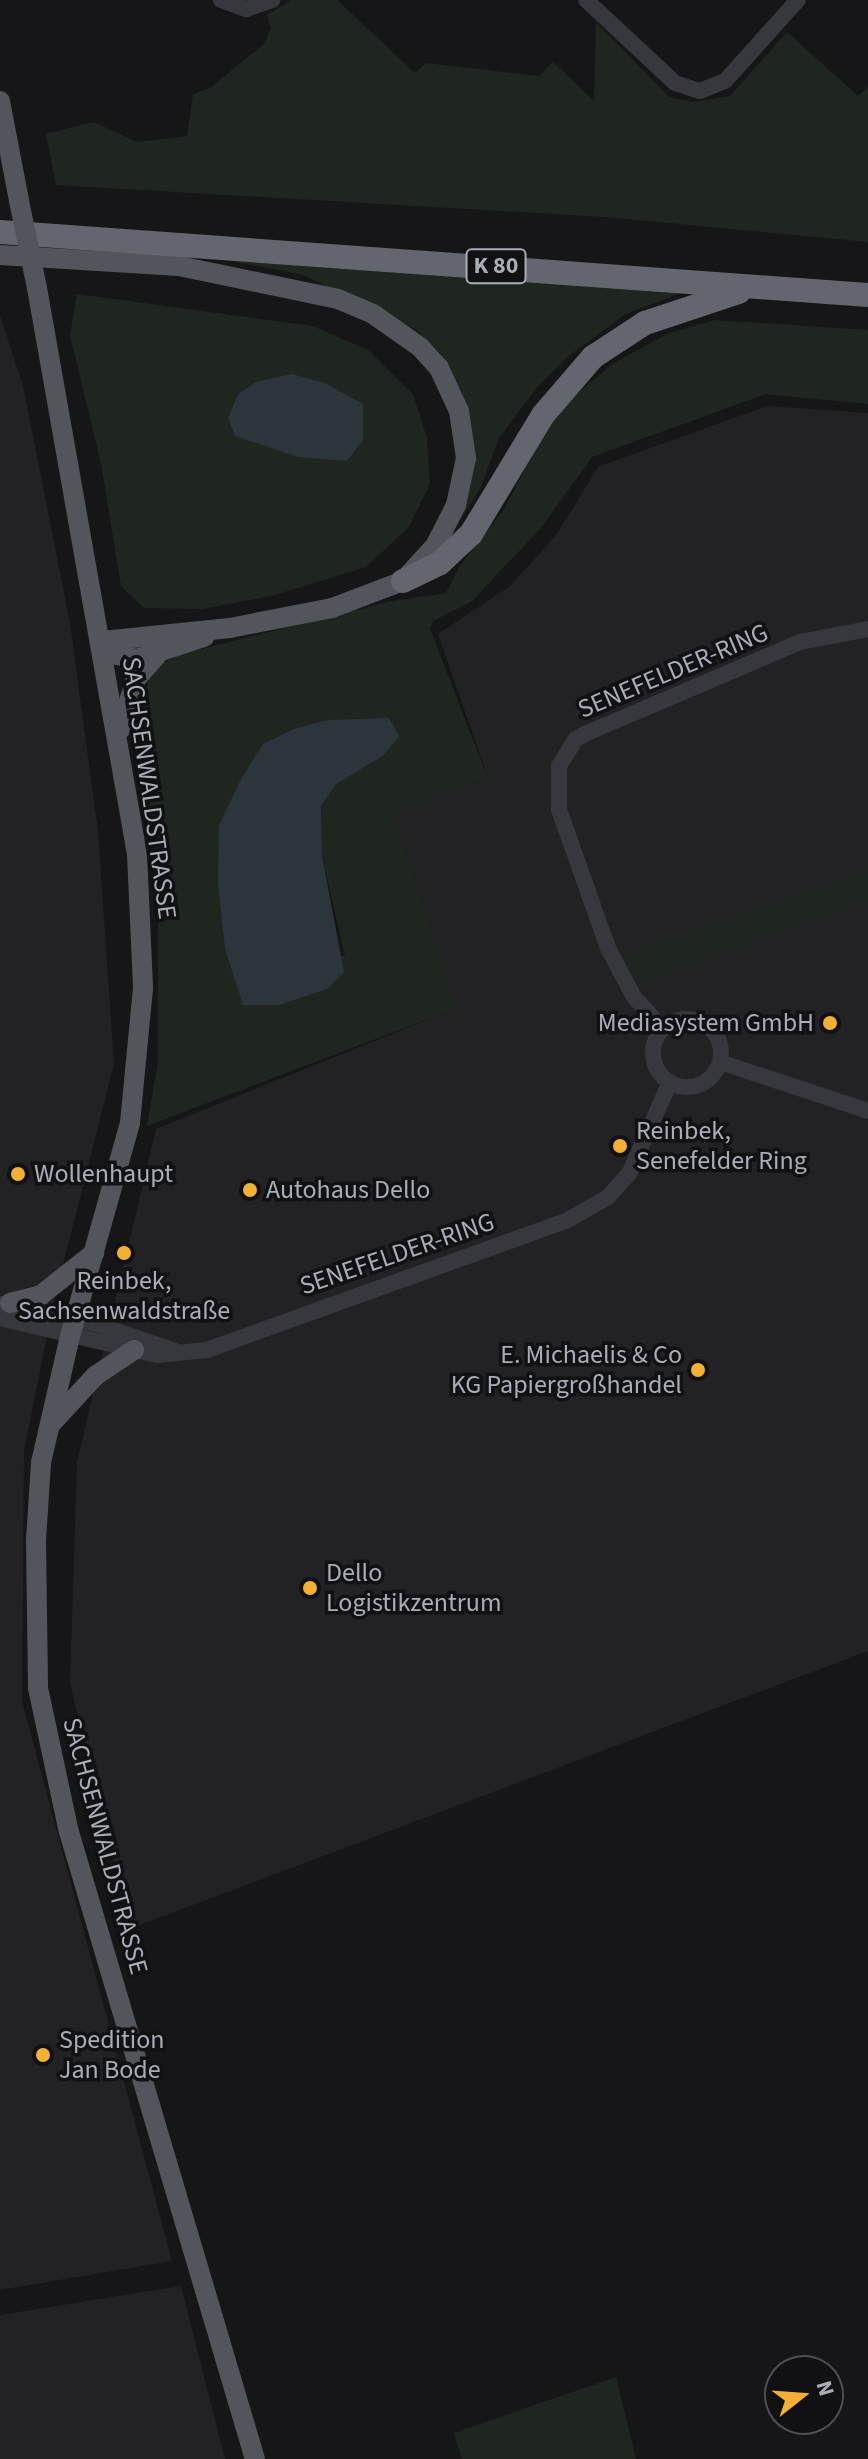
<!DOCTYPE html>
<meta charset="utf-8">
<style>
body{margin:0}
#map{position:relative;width:868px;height:2459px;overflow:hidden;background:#161618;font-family:"Source Sans 3",sans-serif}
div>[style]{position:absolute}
.built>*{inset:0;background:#222225}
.green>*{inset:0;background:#1e261f}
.water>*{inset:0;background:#2c353c}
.minor>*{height:16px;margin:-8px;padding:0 8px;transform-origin:8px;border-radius:8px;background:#37383d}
.minor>.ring{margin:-8px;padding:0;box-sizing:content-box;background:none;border:16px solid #37383d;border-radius:50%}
.major>*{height:20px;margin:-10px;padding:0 10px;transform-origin:10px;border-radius:10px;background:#53555c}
.highway>*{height:24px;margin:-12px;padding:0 12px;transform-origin:12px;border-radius:12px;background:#63666e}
.major-bridge>*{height:20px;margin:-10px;padding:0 10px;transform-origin:10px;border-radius:10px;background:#53555c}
.dots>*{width:22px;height:22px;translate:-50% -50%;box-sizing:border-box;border:4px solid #111113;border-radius:50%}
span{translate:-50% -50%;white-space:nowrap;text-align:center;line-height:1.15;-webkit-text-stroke:7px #111113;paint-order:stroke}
.shield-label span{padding:2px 6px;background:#111113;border:2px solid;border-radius:6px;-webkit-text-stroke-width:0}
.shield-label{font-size:24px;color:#a8adb8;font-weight:700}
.street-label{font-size:26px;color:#a8adb8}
.poi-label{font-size:26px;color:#a8adb8}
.right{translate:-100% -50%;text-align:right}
.left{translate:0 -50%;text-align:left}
.north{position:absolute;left:764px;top:2355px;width:80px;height:80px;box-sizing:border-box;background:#111113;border:2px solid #4d4f55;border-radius:50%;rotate:73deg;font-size:22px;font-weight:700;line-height:32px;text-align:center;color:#a8adb8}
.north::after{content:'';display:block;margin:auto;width:28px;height:36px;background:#f2b134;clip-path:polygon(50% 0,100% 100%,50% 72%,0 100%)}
</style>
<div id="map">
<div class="built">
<div style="clip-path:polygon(0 316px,23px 386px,70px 623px,98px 831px,114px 1064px,55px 1296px,24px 1451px,22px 1701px,172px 2261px,0 2290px)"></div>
<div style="clip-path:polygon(767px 406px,868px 413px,868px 1651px,129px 1929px,70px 1683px,77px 1462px,156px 1129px,454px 1009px,392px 813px,488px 778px,438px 634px,509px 587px,555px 537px,598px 467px)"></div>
<div style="clip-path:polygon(181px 2286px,225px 2459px,0 2459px,0 2315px)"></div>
</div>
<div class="green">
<div style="clip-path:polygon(291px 0,337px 0,415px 73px,426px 63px,539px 76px,553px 62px,594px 101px,596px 22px,669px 97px,693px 102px,730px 96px,787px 32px,858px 96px,868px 87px,868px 242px,605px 217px,56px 185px,46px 134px,94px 122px,137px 142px,187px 136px,193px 94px,210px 88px,264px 44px,271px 28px,267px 15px)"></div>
<div style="clip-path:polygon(202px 255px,686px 291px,626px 314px,570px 355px,538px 386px,499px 438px,480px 489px,450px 536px,471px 431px,461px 390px,440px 353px,417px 330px,303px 275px)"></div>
<div style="clip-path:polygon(77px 294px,313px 326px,368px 350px,413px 394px,427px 438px,430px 484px,409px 527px,366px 567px,275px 595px,203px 609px,144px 608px,121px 586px,101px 464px,70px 335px)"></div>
<div style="clip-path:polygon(evenodd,714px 320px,868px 330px,868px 404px,766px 394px,592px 457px,541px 528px,471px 602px,433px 621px,430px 629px,488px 778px,393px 814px,455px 1009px,147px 1126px,158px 1062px,158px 890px,140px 700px,154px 668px,178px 655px,392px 601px,446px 593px,459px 567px,504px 509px,555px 412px,614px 363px,667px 334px,714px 320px,384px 755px,335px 785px,321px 807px,322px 856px,345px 956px,225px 949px,219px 825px,384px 755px)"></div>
<div style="clip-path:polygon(868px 870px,868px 901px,628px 987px,613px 958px)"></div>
<div style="clip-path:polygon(616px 2377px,636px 2459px,462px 2459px,454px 2433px)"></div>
</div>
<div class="water">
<div style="clip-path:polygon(292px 374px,325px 383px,363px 404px,363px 440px,347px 461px,298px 457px,235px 436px,228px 418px,238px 394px,256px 382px)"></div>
<div style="clip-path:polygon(389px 718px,399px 736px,384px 755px,335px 785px,321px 807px,322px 856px,344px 972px,327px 989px,279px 1005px,243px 1005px,225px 949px,218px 883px,219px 825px,242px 777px,263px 744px,294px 729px,328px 720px)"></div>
</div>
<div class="minor">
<div style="left:221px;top:0;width:27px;rotate:20deg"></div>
<div style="left:246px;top:9px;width:28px;rotate:-19deg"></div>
<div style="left:586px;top:0;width:122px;rotate:43deg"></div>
<div style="left:675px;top:83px;width:26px;rotate:18deg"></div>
<div style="left:700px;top:91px;width:27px;rotate:-22deg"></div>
<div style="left:725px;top:81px;width:109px;rotate:-48deg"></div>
<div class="ring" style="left:653px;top:1019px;width:52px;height:52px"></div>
<div style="left:663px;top:1029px;width:43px;rotate:-132.2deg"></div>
<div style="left:634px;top:997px;width:55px;rotate:-118deg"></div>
<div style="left:608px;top:948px;width:146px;rotate:-109.5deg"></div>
<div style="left:559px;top:810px;width:44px;rotate:-90deg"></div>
<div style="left:559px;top:766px;width:32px;rotate:-58deg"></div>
<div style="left:576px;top:739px;width:13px;rotate:-29deg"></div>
<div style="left:587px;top:733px;width:232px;rotate:-23.1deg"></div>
<div style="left:800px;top:642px;width:69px;rotate:-10.8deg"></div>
<div style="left:720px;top:1062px;width:156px;rotate:18.3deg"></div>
<div style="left:0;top:1304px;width:99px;rotate:11.7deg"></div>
<div style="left:97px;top:1324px;width:83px;rotate:19.1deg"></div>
<div style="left:0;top:1318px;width:161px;rotate:13.3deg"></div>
<div style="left:157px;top:1355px;width:50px;rotate:-5.7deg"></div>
<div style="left:207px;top:1350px;width:381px;rotate:-19.8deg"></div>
<div style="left:566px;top:1221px;width:48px;rotate:-29.7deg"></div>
<div style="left:608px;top:1197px;width:31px;rotate:-48deg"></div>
<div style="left:629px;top:1174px;width:101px;rotate:-66deg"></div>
</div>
<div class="major">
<div style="left:0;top:101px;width:102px;rotate:79.2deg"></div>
<div style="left:0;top:255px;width:179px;rotate:3.5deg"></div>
<div style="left:179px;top:266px;width:162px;rotate:11.7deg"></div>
<div style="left:338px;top:299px;width:38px;rotate:23deg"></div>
<div style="left:373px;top:314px;width:57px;rotate:35.1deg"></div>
<div style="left:420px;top:347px;width:28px;rotate:48deg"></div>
<div style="left:439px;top:368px;width:47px;rotate:65.1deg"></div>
<div style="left:459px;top:411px;width:48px;rotate:81.5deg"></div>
<div style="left:466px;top:458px;width:48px;rotate:102deg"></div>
<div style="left:456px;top:505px;width:46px;rotate:117.1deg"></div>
<div style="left:435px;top:546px;width:47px;rotate:132.4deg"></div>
<div style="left:403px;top:581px;width:76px;rotate:159.2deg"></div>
<div style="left:332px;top:608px;width:104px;rotate:168.9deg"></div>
<div style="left:230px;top:628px;width:128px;rotate:174.2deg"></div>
<div style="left:37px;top:288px;width:575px;rotate:79.98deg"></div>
<div style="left:137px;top:854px;width:134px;rotate:87.4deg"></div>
<div style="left:143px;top:988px;width:136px;rotate:95.5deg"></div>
<div style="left:130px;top:1123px;width:221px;rotate:105.7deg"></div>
<div style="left:70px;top:1336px;width:130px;rotate:102.9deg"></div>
<div style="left:41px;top:1463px;width:78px;rotate:93.7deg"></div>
<div style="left:36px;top:1541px;width:147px;rotate:89.2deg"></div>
<div style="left:38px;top:1688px;width:147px;rotate:77.9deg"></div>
<div style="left:69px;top:1832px;width:654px;rotate:73.48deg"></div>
<div style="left:103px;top:641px;width:20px;rotate:45deg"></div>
<div style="left:117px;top:655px;width:20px;rotate:11deg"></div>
<div style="left:137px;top:659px;width:71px;rotate:-18.2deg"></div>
<div style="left:120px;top:730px;width:53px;rotate:-72.6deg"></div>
<div style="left:136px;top:679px;width:35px;rotate:-49deg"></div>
<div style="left:10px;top:1303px;width:32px;rotate:-14deg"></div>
<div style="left:41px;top:1295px;width:68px;rotate:-38.4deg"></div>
<div style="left:50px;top:1425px;width:67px;rotate:-47.4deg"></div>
<div style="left:95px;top:1376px;width:47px;rotate:-33.7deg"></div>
</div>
<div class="highway">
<div style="left:0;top:232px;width:870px;rotate:4.15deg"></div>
<div style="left:403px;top:581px;width:41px;rotate:-25.9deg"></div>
<div style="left:440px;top:563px;width:42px;rotate:-43.1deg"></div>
<div style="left:471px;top:534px;width:139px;rotate:-58.8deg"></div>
<div style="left:543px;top:415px;width:77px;rotate:-49.2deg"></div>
<div style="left:593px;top:357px;width:62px;rotate:-33.2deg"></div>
<div style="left:645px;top:323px;width:99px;rotate:-18.3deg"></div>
</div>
<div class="major-bridge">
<div style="left:19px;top:201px;width:89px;rotate:78.3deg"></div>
</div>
<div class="dots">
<div style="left:830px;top:1023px;background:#f2b134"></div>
<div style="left:620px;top:1146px;background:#f2b134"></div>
<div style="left:18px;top:1174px;background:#f2b134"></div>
<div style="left:250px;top:1190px;background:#f2b134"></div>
<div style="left:124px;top:1253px;background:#f2b134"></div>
<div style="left:698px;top:1370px;background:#f2b134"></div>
<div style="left:310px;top:1588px;background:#f2b134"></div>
<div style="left:43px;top:2055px;background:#f2b134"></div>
</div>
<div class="shield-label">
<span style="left:496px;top:266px">K 80</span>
</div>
<div class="street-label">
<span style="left:673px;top:671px;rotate:-23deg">SENEFELDER-RING</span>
<span style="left:149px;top:788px;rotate:82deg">SACHSENWALDSTRASSE</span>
<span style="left:397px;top:1254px;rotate:-19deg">SENEFELDER-RING</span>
<span style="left:105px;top:1846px;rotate:75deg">SACHSENWALDSTRASSE</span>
</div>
<div class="poi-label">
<span class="right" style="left:814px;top:1023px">Mediasystem GmbH</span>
<span class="left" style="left:636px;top:1146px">Reinbek,<br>Senefelder Ring</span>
<span class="left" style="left:34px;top:1174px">Wollenhaupt</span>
<span class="left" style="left:266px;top:1190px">Autohaus Dello</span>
<span style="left:124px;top:1296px">Reinbek,<br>Sachsenwaldstraße</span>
<span class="right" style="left:682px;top:1370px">E. Michaelis &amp; Co<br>KG Papiergroßhandel</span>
<span class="left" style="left:326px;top:1588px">Dello<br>Logistikzentrum</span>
<span class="left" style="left:59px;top:2055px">Spedition<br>Jan Bode</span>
</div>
<div class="north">N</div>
</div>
